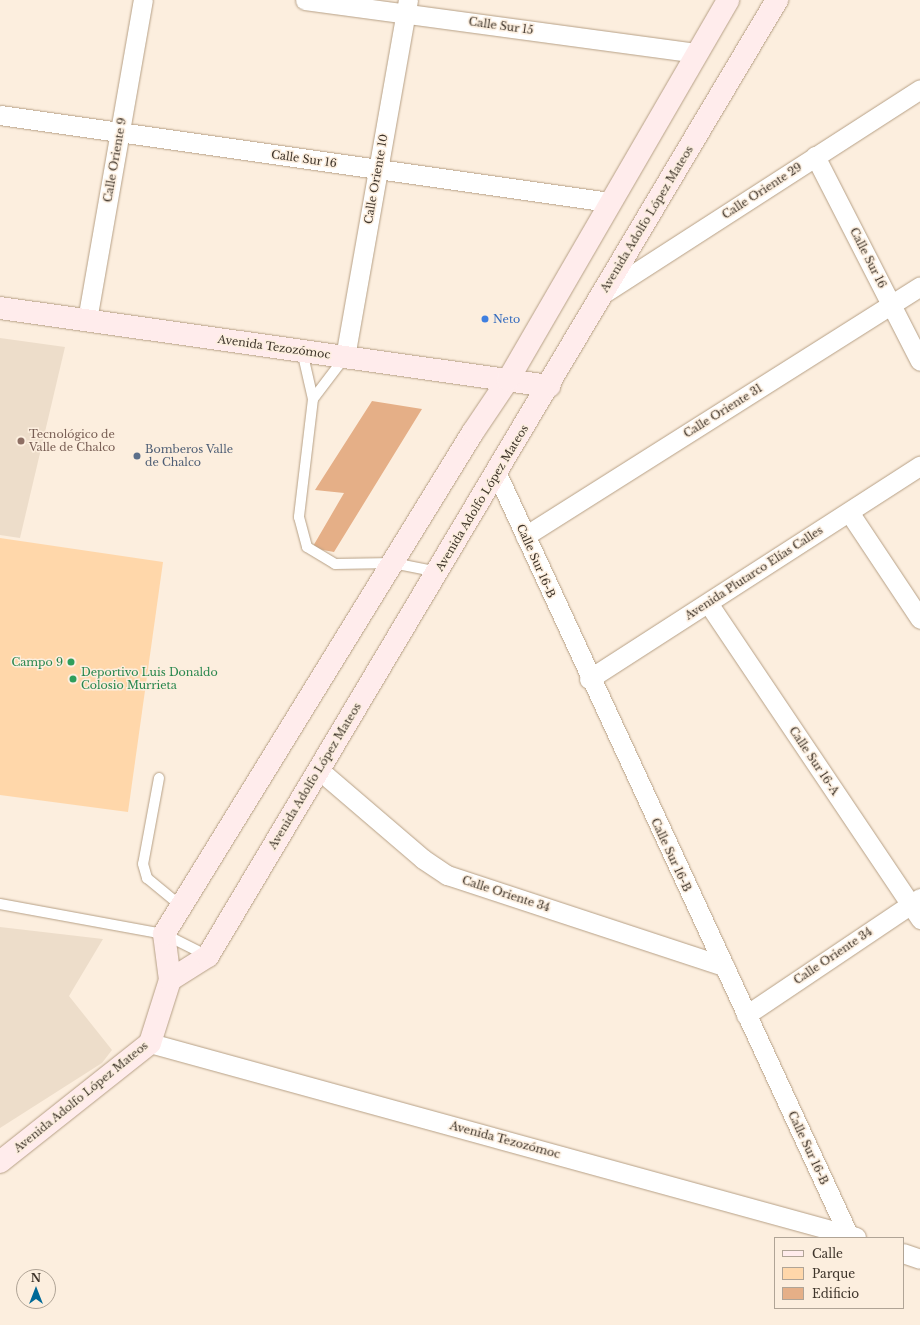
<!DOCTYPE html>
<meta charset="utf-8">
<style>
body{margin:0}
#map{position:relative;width:920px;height:1325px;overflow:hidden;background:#fceede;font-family:"Libre Baskerville",serif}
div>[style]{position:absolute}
.education>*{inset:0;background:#edddca}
.green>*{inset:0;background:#ffd7aa}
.building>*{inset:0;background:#e5af87}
.roads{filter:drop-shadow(0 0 1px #b6a086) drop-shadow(0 0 1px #b6a086)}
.lane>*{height:10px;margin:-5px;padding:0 5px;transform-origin:5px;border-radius:5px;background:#fff}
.street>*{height:19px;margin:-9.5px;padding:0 9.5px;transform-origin:9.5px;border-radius:9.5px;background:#fff}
.secondary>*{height:22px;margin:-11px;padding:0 11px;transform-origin:11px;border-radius:11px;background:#ffecec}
.dots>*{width:11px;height:11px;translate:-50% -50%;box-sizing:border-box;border:2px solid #fceede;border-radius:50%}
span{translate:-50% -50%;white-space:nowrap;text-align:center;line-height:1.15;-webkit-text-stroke:3px #fceede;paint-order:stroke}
.street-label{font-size:11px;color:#3f352b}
.shop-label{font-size:11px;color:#366cbe}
.left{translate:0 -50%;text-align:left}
.education-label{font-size:11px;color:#785e54}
.service-label{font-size:11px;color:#4e5e75}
.leisure-label{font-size:11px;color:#27864d}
.right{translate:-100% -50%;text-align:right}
.legend{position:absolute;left:774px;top:1237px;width:130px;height:72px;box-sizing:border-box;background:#fceede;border:1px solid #b0a496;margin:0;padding:5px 7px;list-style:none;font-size:12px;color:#3f352b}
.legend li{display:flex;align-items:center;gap:8px;height:20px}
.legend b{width:20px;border:1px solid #b0a496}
.north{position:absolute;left:16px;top:1269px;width:40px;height:40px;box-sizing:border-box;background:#fceede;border:1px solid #b0a496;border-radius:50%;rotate:0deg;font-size:11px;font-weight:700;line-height:16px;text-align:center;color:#3f352b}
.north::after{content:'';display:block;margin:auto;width:14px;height:18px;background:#006997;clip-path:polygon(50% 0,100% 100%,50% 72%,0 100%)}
</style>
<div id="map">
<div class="education">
<div style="clip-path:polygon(0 338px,65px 347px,20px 538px,0 535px)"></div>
<div style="clip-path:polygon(0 927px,103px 939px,69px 996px,112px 1050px,102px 1063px,0 1128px)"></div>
</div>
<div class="green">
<div style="clip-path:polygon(0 538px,163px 562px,128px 812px,0 795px)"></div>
</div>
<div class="building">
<div style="clip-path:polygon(372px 401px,422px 409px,334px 552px,312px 548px,344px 493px,315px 490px)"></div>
</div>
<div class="roads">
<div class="lane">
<div style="left:302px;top:351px;width:49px;rotate:77.1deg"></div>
<div style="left:313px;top:399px;width:119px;rotate:96.8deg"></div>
<div style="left:299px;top:517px;width:31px;rotate:75deg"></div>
<div style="left:307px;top:547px;width:33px;rotate:31deg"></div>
<div style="left:335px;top:564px;width:58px;rotate:-1deg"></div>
<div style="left:393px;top:563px;width:46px;rotate:11.3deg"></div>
<div style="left:313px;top:399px;width:53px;rotate:-52.7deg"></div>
<div style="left:159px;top:778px;width:87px;rotate:100.5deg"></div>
<div style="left:143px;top:864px;width:15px;rotate:74deg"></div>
<div style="left:147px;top:878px;width:44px;rotate:39.5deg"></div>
<div style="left:0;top:904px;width:167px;rotate:10.4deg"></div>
<div style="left:164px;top:934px;width:49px;rotate:26.6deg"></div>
</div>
<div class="street">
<div style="left:305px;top:0;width:396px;rotate:7.7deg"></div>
<div style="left:0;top:115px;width:615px;rotate:8.13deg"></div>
<div style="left:815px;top:156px;width:230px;rotate:62.9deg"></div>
<div style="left:604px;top:293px;width:376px;rotate:-32.8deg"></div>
<div style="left:87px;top:320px;width:325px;rotate:-80.1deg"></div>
<div style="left:345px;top:357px;width:363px;rotate:-80deg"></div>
<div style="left:497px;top:474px;width:837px;rotate:65.21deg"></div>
<div style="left:849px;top:512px;width:128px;rotate:56.4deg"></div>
<div style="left:525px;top:536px;width:467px;rotate:-32.3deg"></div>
<div style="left:708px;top:603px;width:381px;rotate:56.1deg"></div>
<div style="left:589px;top:679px;width:394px;rotate:-32.8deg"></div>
<div style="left:318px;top:769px;width:138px;rotate:40.6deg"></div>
<div style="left:423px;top:859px;width:29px;rotate:34deg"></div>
<div style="left:447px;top:875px;width:292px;rotate:18.2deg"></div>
<div style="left:746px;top:1015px;width:210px;rotate:-33.9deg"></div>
<div style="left:150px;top:1043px;width:732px;rotate:15.36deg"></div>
<div style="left:903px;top:1253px;width:18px;rotate:19deg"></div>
</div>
<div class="secondary">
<div style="left:0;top:308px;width:555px;rotate:8.09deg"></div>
<div style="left:170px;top:980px;width:45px;rotate:-32.3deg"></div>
<div style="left:208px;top:956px;width:1113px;rotate:-59.24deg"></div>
<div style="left:0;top:1162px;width:191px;rotate:-38.4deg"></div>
<div style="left:150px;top:1043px;width:66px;rotate:-72.4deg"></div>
<div style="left:170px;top:980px;width:46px;rotate:-97.4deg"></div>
<div style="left:164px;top:934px;width:589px;rotate:-58.39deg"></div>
<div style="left:473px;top:432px;width:63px;rotate:-56.1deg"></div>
<div style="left:508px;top:380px;width:439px;rotate:-59.9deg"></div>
</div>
</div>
<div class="dots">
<div style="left:485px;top:319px;background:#3f7fe0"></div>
<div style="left:21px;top:441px;background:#8d6e63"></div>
<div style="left:137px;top:456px;background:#5c6f8a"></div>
<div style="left:71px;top:662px;background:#2e9e5b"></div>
<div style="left:73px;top:679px;background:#2e9e5b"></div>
</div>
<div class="street-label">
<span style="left:501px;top:26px;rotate:8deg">Calle Sur 15</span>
<span style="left:304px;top:159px;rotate:8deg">Calle Sur 16</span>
<span style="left:115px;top:160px;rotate:-80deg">Calle Oriente 9</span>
<span style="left:376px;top:179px;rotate:-80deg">Calle Oriente 10</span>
<span style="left:762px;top:191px;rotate:-33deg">Calle Oriente 29</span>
<span style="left:647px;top:219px;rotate:-59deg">Avenida Adolfo López Mateos</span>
<span style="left:868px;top:258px;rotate:63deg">Calle Sur 16</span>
<span style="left:274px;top:347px;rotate:8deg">Avenida Tezozómoc</span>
<span style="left:723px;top:411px;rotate:-32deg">Calle Oriente 31</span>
<span style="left:482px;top:498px;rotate:-59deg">Avenida Adolfo López Mateos</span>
<span style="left:536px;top:561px;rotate:66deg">Calle Sur 16-B</span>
<span style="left:754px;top:573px;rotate:-33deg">Avenida Plutarco Elías Calles</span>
<span style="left:814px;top:761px;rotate:56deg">Calle Sur 16-A</span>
<span style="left:315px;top:776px;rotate:-59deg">Avenida Adolfo López Mateos</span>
<span style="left:671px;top:855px;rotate:65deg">Calle Sur 16-B</span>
<span style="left:506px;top:894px;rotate:18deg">Calle Oriente 34</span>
<span style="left:833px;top:956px;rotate:-34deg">Calle Oriente 34</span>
<span style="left:81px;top:1097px;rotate:-39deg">Avenida Adolfo López Mateos</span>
<span style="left:505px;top:1140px;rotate:15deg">Avenida Tezozómoc</span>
<span style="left:808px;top:1148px;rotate:65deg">Calle Sur 16-B</span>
</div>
<div class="shop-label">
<span class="left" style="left:493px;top:319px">Neto</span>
</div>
<div class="education-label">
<span class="left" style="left:29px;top:441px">Tecnológico de<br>Valle de Chalco</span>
</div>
<div class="service-label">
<span class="left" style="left:145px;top:456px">Bomberos Valle<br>de Chalco</span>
</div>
<div class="leisure-label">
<span class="right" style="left:63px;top:662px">Campo 9</span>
<span class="left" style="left:81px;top:679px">Deportivo Luis Donaldo<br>Colosio Murrieta</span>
</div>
<ul class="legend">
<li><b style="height:5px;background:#ffecec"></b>Calle</li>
<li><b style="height:11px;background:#ffd7aa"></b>Parque</li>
<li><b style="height:11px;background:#e5af87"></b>Edificio</li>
</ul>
<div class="north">N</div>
</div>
